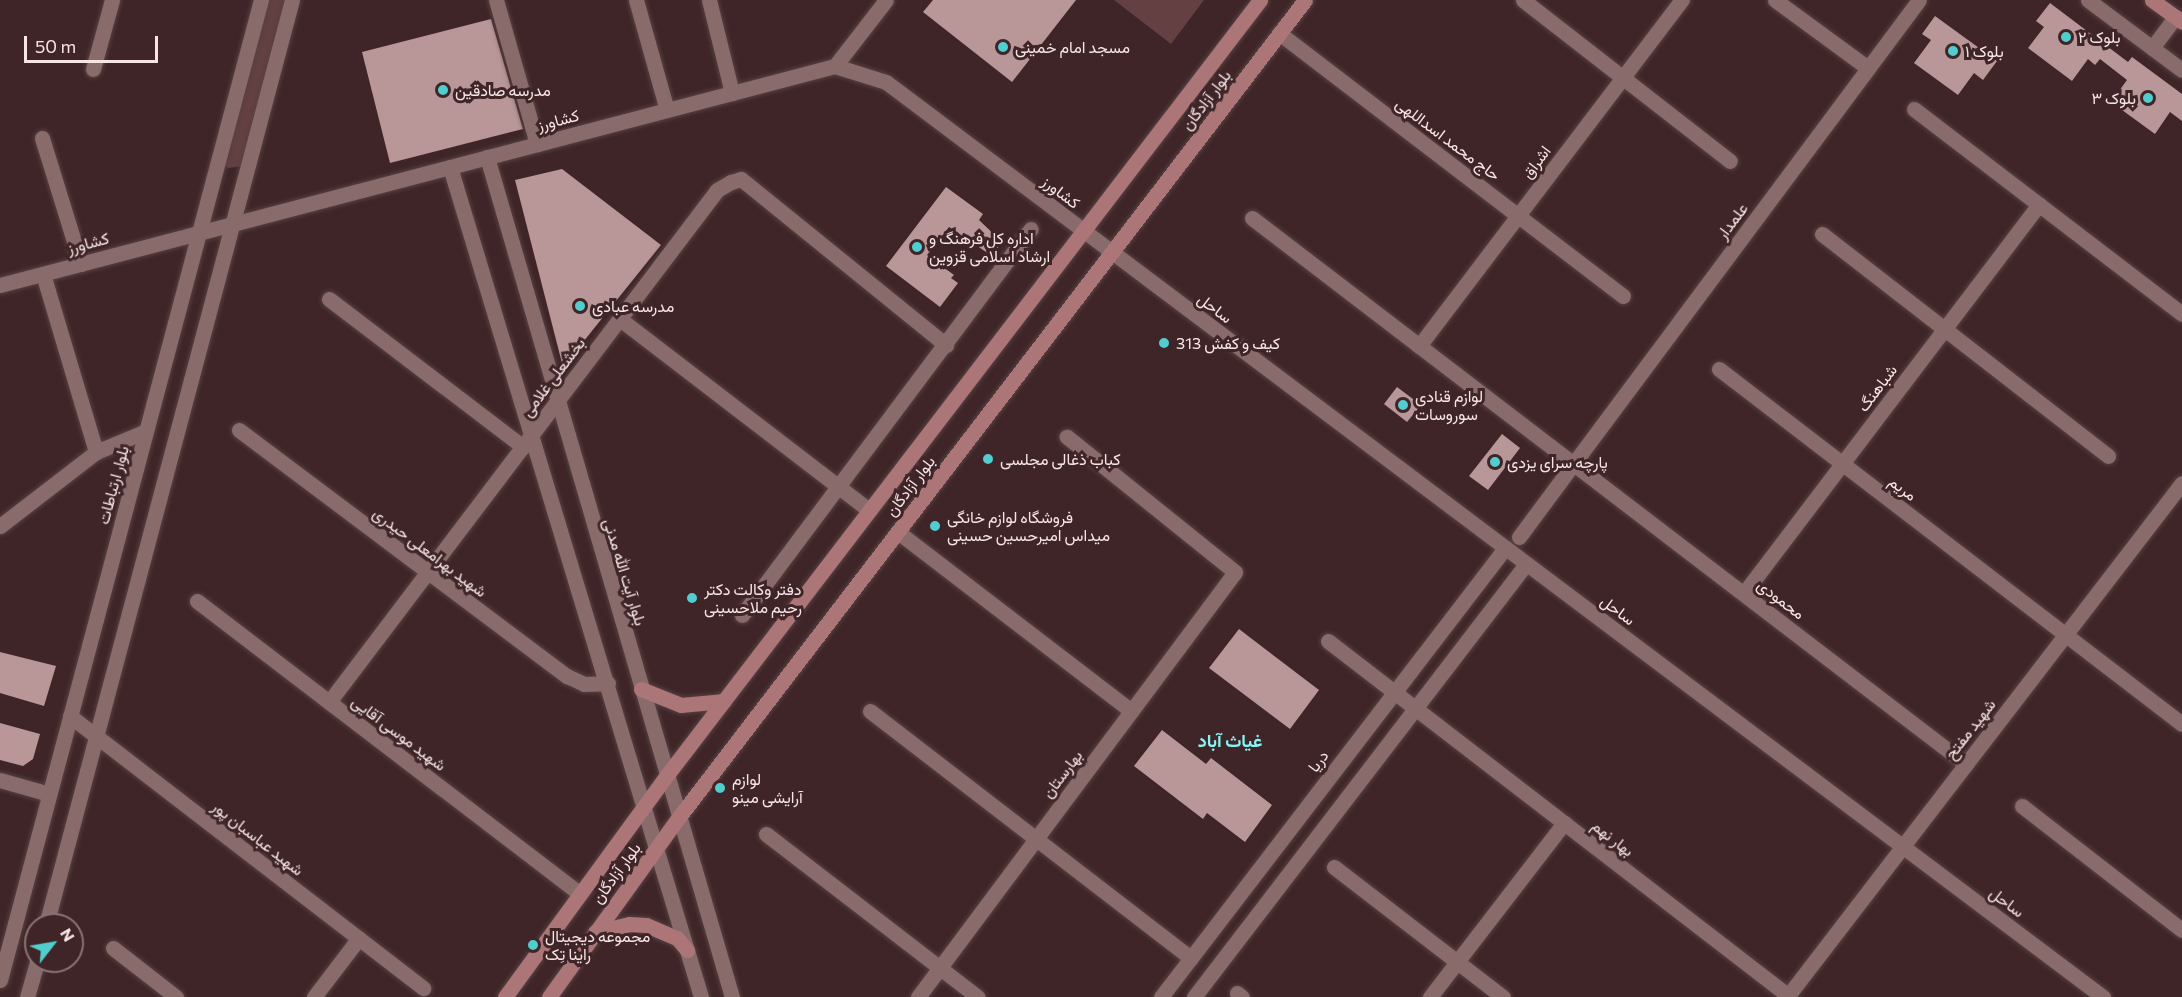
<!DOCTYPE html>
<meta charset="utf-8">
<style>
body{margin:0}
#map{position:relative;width:2182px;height:997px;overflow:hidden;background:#3f2527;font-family:Commissioner,Vazirmatn,sans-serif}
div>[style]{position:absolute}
.green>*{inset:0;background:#644042}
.building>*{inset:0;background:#b99799}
.roads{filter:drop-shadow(0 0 2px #574143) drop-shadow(0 0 2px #574143)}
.minor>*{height:15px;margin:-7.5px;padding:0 7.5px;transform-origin:7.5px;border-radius:7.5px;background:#8a6b6c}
.tertiary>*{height:15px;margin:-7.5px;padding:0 7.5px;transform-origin:7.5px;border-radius:7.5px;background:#8a6b6c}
.secondary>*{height:15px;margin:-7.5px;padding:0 7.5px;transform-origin:7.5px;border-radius:7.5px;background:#ac7578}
.dots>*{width:16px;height:16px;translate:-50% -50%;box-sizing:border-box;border:3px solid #3f2527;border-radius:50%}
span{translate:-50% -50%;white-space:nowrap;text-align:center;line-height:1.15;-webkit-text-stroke:6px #3f2527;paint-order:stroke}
.poi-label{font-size:16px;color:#f7e5e5}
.left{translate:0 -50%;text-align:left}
.right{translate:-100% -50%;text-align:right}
.street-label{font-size:16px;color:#f7e5e5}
.neighbourhood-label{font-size:18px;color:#87f3f3;font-weight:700}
.north{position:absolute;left:24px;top:913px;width:60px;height:60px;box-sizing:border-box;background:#3f2527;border:2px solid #897273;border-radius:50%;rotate:59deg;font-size:16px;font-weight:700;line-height:24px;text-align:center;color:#f7e5e5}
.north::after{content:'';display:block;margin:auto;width:21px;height:27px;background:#52cdce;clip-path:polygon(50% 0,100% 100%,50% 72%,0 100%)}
.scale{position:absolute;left:24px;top:36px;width:134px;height:27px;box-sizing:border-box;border:3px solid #f7e5e5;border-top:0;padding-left:8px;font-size:18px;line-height:21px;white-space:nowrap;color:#f7e5e5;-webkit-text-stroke:4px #3f2527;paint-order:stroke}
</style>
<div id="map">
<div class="green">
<div style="clip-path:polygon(261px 0,292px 0,244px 166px,228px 168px,224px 164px)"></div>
<div style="clip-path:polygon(1114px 0,1204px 0,1171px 44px)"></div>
</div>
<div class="building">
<div style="clip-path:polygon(933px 0,1076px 0,1012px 82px,923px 12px)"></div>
<div style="clip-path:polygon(2050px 3px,2128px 62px,2132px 57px,2182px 94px,2182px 121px,2170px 112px,2155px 134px,2111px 102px,2127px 80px,2100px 59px,2095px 65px,2088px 59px,2072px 81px,2028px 48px,2044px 27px,2036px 21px)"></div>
<div style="clip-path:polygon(1935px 16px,1997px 61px,1983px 80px,1974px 73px,1958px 95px,1914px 63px,1931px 40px,1922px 34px)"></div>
<div style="clip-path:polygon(491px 19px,523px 129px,390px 163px,362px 52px)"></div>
<div style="clip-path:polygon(562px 169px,661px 245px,563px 367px,515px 180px)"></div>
<div style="clip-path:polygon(946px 187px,983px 214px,979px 220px,1002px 242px,992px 256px,949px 227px,927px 255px,954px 275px,951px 278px,958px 283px,940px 307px,886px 266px)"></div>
<div style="clip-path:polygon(1397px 387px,1421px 405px,1407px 422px,1384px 404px)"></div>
<div style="clip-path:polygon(1502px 434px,1520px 448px,1488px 490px,1469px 476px)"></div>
<div style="clip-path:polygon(1239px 629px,1319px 690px,1290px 729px,1209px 668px)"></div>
<div style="clip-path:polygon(0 652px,56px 666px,44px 706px,0 693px)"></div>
<div style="clip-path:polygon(0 723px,40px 734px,33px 759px,23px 766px,0 760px)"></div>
<div style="clip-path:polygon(1162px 730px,1206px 764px,1211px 758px,1272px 805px,1245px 842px,1207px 813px,1203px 819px,1134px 766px)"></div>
</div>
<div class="roads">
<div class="minor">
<div style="left:496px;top:0;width:150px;rotate:74.1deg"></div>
<div style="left:636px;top:0;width:114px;rotate:74.3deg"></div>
<div style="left:709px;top:0;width:96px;rotate:76.1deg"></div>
<div style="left:1523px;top:0;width:262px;rotate:37.9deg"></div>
<div style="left:1775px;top:0;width:115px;rotate:36.2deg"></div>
<div style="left:2088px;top:0;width:117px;rotate:36.7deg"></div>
<div style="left:1279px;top:33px;width:433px;rotate:37.4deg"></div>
<div style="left:2152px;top:48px;width:39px;rotate:-53deg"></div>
<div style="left:835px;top:66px;width:83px;rotate:-52.3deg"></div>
<div style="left:93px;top:69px;width:72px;rotate:-74.6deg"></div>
<div style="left:1914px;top:109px;width:337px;rotate:37.4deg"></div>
<div style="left:42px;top:138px;width:132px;rotate:72.8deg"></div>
<div style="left:1252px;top:218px;width:899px;rotate:37.41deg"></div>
<div style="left:1822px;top:234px;width:362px;rotate:37.8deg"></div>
<div style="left:43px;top:274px;width:186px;rotate:73.4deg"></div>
<div style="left:329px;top:299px;width:244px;rotate:37.3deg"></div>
<div style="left:620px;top:319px;width:314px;rotate:37.5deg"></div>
<div style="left:1419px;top:346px;width:435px;rotate:-52.8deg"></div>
<div style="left:1719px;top:369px;width:583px;rotate:37.48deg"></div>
<div style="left:239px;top:430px;width:410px;rotate:36.9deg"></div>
<div style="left:567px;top:676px;width:19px;rotate:25deg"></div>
<div style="left:584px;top:684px;width:24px;rotate:-2deg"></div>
<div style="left:0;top:526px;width:121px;rotate:-37.6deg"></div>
<div style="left:96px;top:452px;width:54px;rotate:-22.8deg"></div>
<div style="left:898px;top:532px;width:294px;rotate:37.5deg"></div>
<div style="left:1519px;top:537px;width:92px;rotate:-53.4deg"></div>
<div style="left:1744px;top:593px;width:488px;rotate:-52.8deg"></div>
<div style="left:197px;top:601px;width:482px;rotate:37.4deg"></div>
<div style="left:742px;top:615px;width:482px;rotate:-53.2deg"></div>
<div style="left:1328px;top:641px;width:583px;rotate:37.62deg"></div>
<div style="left:329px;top:702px;width:642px;rotate:-52.84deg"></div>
<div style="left:717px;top:190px;width:16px;rotate:-30deg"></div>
<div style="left:731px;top:182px;width:10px;rotate:-17deg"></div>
<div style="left:741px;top:179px;width:264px;rotate:39deg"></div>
<div style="left:870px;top:711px;width:405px;rotate:37.6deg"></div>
<div style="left:70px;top:716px;width:446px;rotate:37.6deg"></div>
<div style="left:0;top:780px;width:51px;rotate:15.9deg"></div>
<div style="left:2022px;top:806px;width:202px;rotate:37.8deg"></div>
<div style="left:766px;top:834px;width:267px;rotate:37.6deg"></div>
<div style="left:1334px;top:867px;width:213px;rotate:37.6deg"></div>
<div style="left:113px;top:948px;width:80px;rotate:37.9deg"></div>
<div style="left:1237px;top:993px;width:6px;rotate:39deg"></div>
<div style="left:314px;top:997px;width:74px;rotate:-52.7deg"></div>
<div style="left:918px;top:997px;width:530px;rotate:-53.28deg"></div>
<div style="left:1235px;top:572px;width:216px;rotate:-141.2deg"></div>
<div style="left:1430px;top:997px;width:220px;rotate:-52.4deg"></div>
</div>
<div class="tertiary">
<div style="left:487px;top:157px;width:875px;rotate:73.74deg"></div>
<div style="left:450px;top:167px;width:867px;rotate:73.17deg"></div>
<div style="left:0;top:285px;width:863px;rotate:-14.7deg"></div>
<div style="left:835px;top:66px;width:53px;rotate:17.4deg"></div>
<div style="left:886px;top:82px;width:1523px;rotate:36.94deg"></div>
<div style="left:1574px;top:463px;width:577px;rotate:-53.31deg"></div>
<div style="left:46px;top:925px;width:957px;rotate:-75.11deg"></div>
<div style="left:0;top:980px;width:1014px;rotate:-75.09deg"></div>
<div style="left:27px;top:997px;width:37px;rotate:-74deg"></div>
<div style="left:1161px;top:997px;width:566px;rotate:-52.54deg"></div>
<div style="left:1194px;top:997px;width:546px;rotate:-52.52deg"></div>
<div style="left:1787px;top:997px;width:648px;rotate:-52.46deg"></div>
</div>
<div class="secondary">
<div style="left:2152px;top:0;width:37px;rotate:36deg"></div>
<div style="left:641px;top:689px;width:43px;rotate:21.8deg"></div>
<div style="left:681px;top:705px;width:43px;rotate:-5.3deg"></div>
<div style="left:595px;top:932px;width:35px;rotate:-13deg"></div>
<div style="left:629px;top:924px;width:17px;rotate:3deg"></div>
<div style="left:646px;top:925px;width:34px;rotate:23deg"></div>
<div style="left:677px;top:938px;width:16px;rotate:50deg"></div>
<div style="left:505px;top:997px;width:275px;rotate:-53.9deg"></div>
<div style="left:667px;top:775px;width:976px;rotate:-52.58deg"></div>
<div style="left:549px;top:997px;width:222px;rotate:-54.2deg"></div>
<div style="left:679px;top:817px;width:1029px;rotate:-52.54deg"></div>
</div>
</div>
<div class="dots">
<div style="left:2066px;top:37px;background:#52cdce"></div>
<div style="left:1003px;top:47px;background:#52cdce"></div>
<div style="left:1953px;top:51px;background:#52cdce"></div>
<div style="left:443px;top:90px;background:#52cdce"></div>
<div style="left:2148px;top:98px;background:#52cdce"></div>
<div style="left:917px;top:247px;background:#52cdce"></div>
<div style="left:580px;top:306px;background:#52cdce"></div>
<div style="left:1164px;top:343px;background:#52cdce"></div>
<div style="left:1403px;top:405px;background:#52cdce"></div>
<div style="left:988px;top:459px;background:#52cdce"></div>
<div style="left:1495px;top:462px;background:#52cdce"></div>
<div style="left:935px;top:526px;background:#52cdce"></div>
<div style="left:692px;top:598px;background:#52cdce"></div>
<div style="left:720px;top:788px;background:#52cdce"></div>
<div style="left:533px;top:945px;background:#52cdce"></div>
</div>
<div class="poi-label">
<span class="left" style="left:2078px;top:37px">بلوک ۲</span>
<span class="left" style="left:1015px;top:47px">مسجد امام خمینی</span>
<span class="left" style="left:1965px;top:51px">بلوک ۱</span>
<span class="left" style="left:455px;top:90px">مدرسه صادقین</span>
<span class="right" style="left:2136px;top:98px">بلوک ۳</span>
<span class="left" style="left:929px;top:247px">اداره کل فرهنگ و<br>ارشاد اسلامی قزوین</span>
<span class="left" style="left:592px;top:306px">مدرسه عبادی</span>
<span class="left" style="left:1176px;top:343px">کیف و کفش 313</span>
<span class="left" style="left:1415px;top:405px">لوازم قنادی<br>سوروسات</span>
<span class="left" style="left:1000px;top:459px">کباب ذغالی مجلسی</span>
<span class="left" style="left:1507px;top:462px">پارچه سرای یزدی</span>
<span class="left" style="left:947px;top:526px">فروشگاه لوازم خانگی<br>میداس امیرحسین حسینی</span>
<span class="left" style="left:704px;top:598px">دفتر وکالت دکتر<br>رحیم ملاحسینی</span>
<span class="left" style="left:732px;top:788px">لوازم<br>آرایشی مینو</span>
<span class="left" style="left:545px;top:945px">مجموعه دیجیتال<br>راینا تِک</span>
</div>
<div class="street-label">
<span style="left:1206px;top:100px;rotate:-53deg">بلوار آزادگان</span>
<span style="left:558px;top:120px;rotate:-15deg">کشاورز</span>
<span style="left:1448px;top:139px;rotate:37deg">حاج محمد اسداللهی</span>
<span style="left:1536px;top:162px;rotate:-53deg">اشراق</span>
<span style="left:1061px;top:192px;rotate:37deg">کشاورز</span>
<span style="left:1732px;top:221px;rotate:-53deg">علمدار</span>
<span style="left:88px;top:243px;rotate:-15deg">کشاورز</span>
<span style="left:1215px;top:308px;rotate:37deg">ساحل</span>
<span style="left:553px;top:377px;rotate:-53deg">بخشعلی غلامی</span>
<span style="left:1877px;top:388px;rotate:-53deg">شباهنگ</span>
<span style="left:113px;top:485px;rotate:-75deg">بلوار ارتباطات</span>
<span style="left:910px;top:486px;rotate:-53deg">بلوار آزادگان</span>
<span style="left:1903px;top:488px;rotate:37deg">مریم</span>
<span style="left:430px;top:552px;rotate:37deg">شهید بهرامعلی حیدری</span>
<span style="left:625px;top:572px;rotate:73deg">بلوار آیت الله مدنی</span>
<span style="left:1781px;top:599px;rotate:37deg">محمودی</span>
<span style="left:1618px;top:610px;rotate:37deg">ساحل</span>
<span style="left:1970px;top:729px;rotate:-52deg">شهید مفتح</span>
<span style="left:399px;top:733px;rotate:37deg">شهید موسی آقایی</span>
<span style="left:1318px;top:761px;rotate:-53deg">دریا</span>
<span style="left:1062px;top:774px;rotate:-53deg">بهارستان</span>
<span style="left:258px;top:838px;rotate:38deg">شهید عباسبان پور</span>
<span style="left:1613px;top:838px;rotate:38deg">بهار نهم</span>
<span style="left:616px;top:873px;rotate:-54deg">بلوار آزادگان</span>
<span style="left:2007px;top:902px;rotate:37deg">ساحل</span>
</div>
<div class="neighbourhood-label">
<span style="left:1230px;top:740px">غیاث آباد</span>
</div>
<div class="north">N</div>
<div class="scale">50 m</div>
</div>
